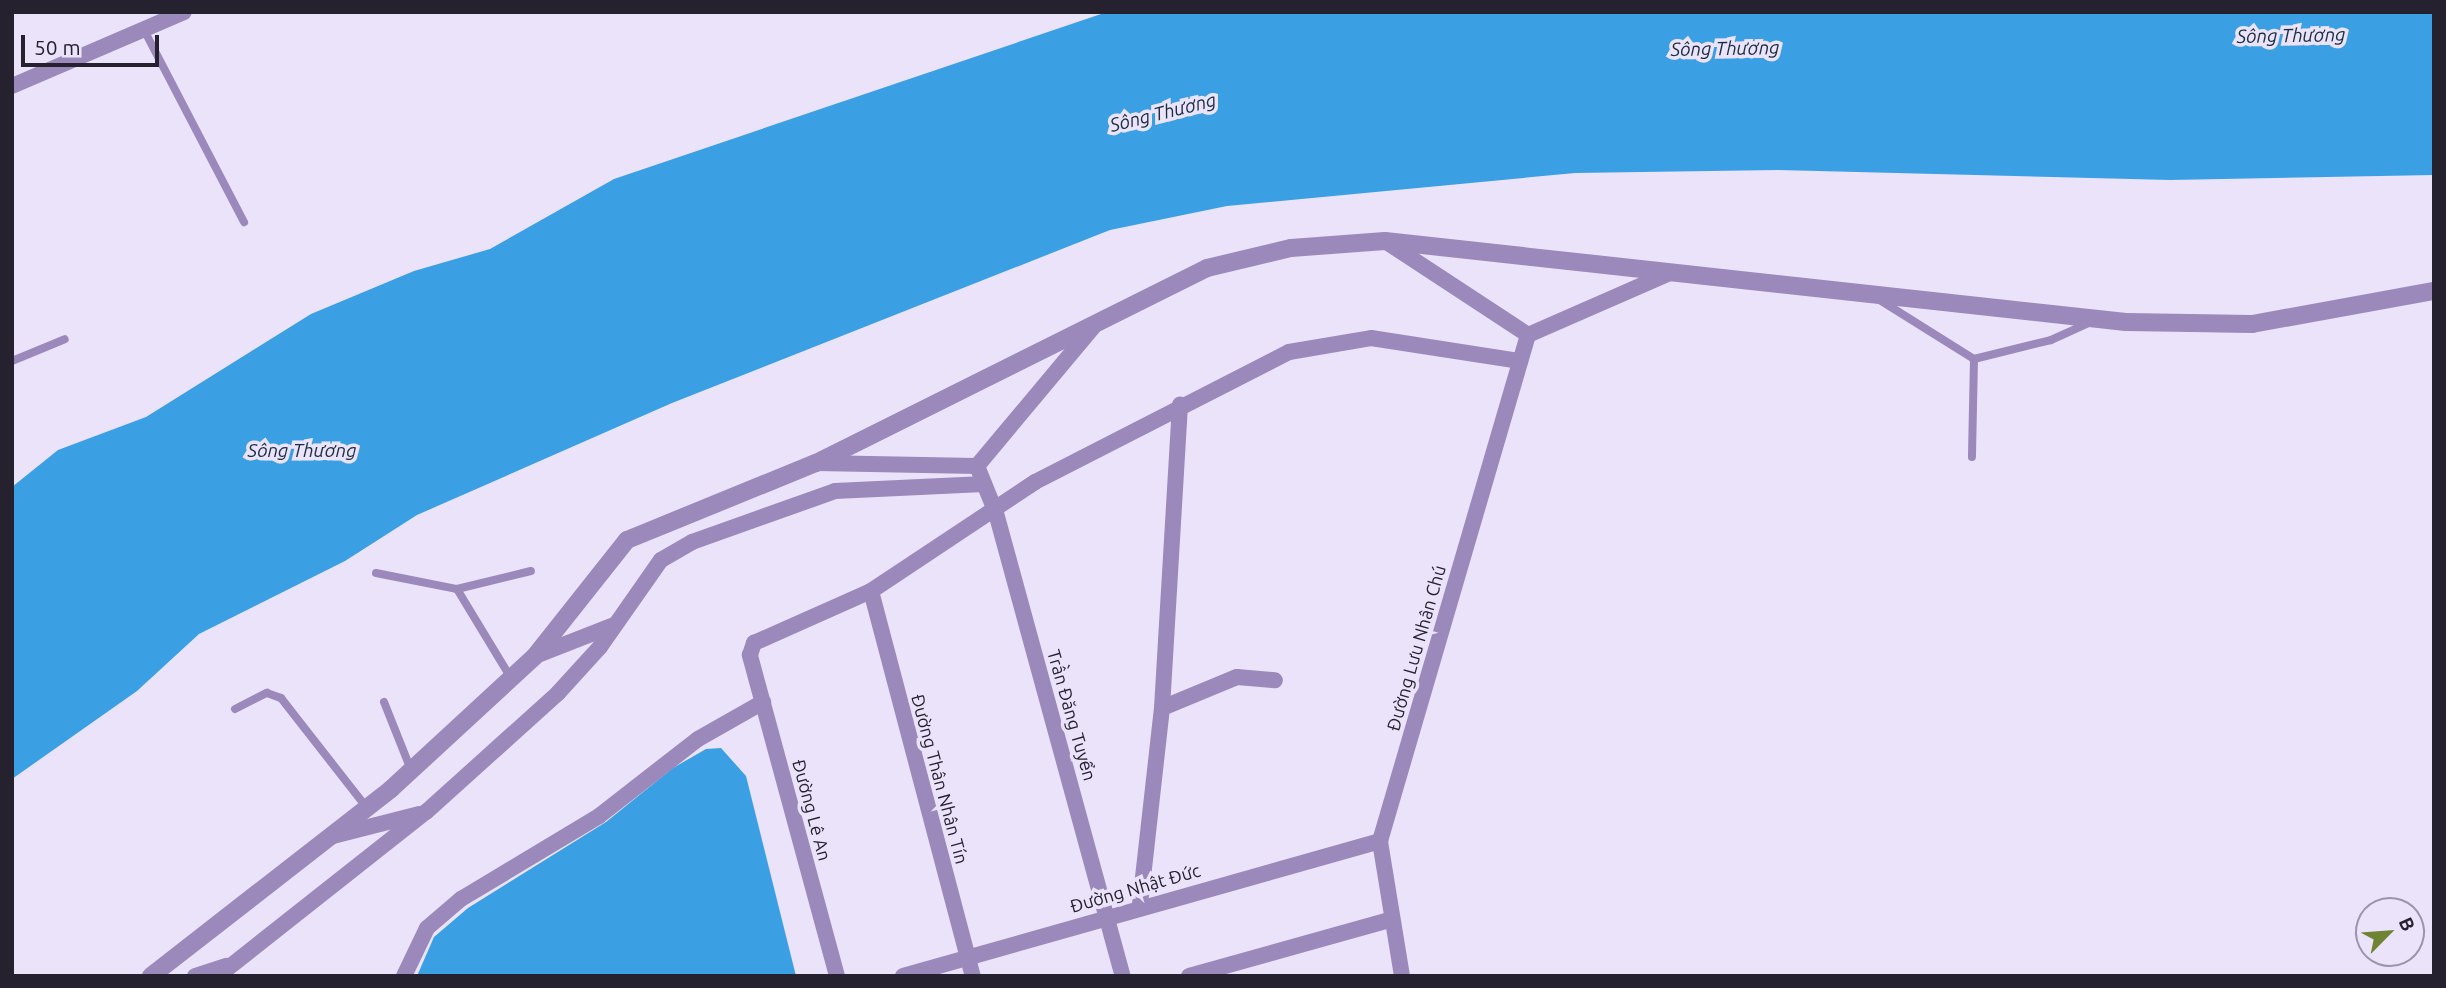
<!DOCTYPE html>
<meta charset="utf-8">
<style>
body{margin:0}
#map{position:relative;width:2446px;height:988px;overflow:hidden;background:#ebe3fa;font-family:Ubuntu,sans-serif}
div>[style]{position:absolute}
.water>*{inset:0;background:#3ba0e3}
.service>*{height:8px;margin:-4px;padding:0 4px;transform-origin:4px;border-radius:4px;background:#9c89bb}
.minor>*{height:16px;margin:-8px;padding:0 8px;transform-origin:8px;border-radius:8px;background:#9c89bb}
.tertiary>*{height:18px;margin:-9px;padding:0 9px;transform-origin:9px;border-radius:9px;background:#9c89bb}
span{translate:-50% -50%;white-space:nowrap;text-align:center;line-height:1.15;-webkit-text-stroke:7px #ebe3fa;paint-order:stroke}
.street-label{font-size:18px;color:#26212f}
.water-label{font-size:19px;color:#192e3e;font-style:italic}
.frame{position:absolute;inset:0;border:14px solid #26212f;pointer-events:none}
.north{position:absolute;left:2355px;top:897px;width:70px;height:70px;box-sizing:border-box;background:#ebe3fa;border:2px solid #9c95a9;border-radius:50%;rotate:65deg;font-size:19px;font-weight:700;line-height:28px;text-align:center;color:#26212f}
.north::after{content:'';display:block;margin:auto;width:24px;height:32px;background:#6e8334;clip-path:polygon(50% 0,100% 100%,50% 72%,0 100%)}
.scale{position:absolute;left:21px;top:35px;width:138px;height:32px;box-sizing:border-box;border:4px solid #26212f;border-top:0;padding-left:9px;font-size:21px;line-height:24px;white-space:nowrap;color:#26212f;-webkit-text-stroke:5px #ebe3fa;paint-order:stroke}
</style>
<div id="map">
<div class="water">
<div style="clip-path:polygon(1107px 12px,2434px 12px,2434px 175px,2170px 180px,1778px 170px,1575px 173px,1227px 206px,1110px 230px,672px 403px,417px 515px,345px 561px,199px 634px,137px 691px,12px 779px,12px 487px,58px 450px,146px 417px,311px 314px,414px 271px,490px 249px,614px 179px)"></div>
<div style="clip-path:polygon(721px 748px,746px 776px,796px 976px,417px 976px,434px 937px,468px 908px,606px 822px,673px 768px,706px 749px)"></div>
</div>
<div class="service">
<div style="left:143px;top:28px;width:219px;rotate:62.5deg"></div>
<div style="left:1875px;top:297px;width:117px;rotate:32.1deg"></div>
<div style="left:1974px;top:359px;width:98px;rotate:91.2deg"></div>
<div style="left:1974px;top:359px;width:79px;rotate:-13.9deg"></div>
<div style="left:2051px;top:340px;width:44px;rotate:-24.2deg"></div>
<div style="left:12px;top:361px;width:57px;rotate:-22.5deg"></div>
<div style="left:376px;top:573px;width:83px;rotate:11.2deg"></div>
<div style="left:457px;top:589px;width:104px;rotate:58.8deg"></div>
<div style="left:457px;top:589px;width:76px;rotate:-13.7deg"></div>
<div style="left:384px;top:702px;width:73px;rotate:68.3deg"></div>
<div style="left:235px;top:709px;width:36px;rotate:-27deg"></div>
<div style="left:267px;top:693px;width:15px;rotate:20deg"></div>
<div style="left:281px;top:698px;width:140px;rotate:52deg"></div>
</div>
<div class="minor">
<div style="left:12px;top:86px;width:187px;rotate:-23.3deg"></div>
<div style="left:1385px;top:241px;width:171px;rotate:33.3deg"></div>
<div style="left:1528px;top:335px;width:155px;rotate:-23.6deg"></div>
<div style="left:816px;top:463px;width:161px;rotate:1.1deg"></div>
<div style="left:977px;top:466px;width:182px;rotate:-50.1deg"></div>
<div style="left:977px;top:466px;width:51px;rotate:68deg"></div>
<div style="left:996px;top:513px;width:480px;rotate:74.7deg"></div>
<div style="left:871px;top:591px;width:398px;rotate:75.2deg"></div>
<div style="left:535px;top:656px;width:85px;rotate:-21.4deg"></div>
<div style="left:1162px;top:708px;width:81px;rotate:-22.5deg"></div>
<div style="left:1237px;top:677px;width:38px;rotate:5deg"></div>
<div style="left:333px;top:836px;width:89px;rotate:-14.3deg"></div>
<div style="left:1140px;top:904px;width:197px;rotate:-83.6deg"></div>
<div style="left:1162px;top:708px;width:304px;rotate:-86.6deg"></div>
<div style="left:195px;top:976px;width:33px;rotate:-18deg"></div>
<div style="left:218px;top:976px;width:265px;rotate:-38.3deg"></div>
<div style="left:426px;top:812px;width:178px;rotate:-42deg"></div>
<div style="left:558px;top:693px;width:62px;rotate:-47.6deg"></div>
<div style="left:600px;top:647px;width:106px;rotate:-55deg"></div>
<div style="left:661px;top:560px;width:36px;rotate:-30deg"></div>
<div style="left:692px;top:542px;width:152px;rotate:-19.6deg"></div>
<div style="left:835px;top:491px;width:149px;rotate:-2.7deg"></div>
<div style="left:404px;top:976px;width:53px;rotate:-64.4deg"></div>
<div style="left:427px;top:928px;width:45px;rotate:-40.5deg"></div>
<div style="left:461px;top:899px;width:161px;rotate:-31deg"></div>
<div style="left:599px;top:816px;width:125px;rotate:-37.9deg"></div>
<div style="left:698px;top:739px;width:75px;rotate:-29.6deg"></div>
<div style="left:837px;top:976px;width:333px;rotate:-105.2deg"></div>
<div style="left:750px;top:655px;width:13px;rotate:-72deg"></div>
<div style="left:754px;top:643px;width:128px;rotate:-24deg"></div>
<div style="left:871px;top:591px;width:197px;rotate:-33.6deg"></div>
<div style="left:1035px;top:482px;width:285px;rotate:-27.1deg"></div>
<div style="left:1289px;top:352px;width:83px;rotate:-9.7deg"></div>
<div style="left:1371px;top:338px;width:151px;rotate:8.8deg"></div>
<div style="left:903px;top:976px;width:496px;rotate:-15.8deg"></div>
<div style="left:1189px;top:976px;width:208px;rotate:-15.6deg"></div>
<div style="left:1402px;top:976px;width:137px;rotate:-99.3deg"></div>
<div style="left:1380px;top:841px;width:527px;rotate:-73.7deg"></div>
</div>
<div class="tertiary">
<div style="left:151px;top:976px;width:304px;rotate:-37.9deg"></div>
<div style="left:391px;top:789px;width:196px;rotate:-42.7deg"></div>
<div style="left:535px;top:656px;width:148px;rotate:-51.6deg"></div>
<div style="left:627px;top:540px;width:204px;rotate:-22.2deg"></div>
<div style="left:816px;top:463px;width:437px;rotate:-26.5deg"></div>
<div style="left:1207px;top:268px;width:86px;rotate:-13.4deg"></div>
<div style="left:1291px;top:248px;width:94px;rotate:-4.3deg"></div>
<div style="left:1385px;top:241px;width:745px;rotate:6.24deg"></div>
<div style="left:2126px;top:322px;width:126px;rotate:0.9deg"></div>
<div style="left:2252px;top:324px;width:185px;rotate:-10.3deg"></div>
</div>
<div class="street-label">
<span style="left:1416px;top:648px;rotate:-74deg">Đường Lưu Nhân Chú</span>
<span style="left:1072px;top:715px;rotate:74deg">Trần Đăng Tuyển</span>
<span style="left:940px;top:779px;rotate:75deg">Đường Thân Nhân Tín</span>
<span style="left:812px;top:810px;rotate:75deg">Đường Lê An</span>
<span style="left:1135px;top:888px;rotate:-16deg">Đường Nhật Đức</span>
</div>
<div class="water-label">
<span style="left:2291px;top:36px;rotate:-1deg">Sông Thương</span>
<span style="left:1725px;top:49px;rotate:-1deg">Sông Thương</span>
<span style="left:1163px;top:113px;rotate:-14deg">Sông Thương</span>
<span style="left:302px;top:451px">Sông Thương</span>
</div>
<div class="frame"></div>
<div class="north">B</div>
<div class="scale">50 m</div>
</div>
